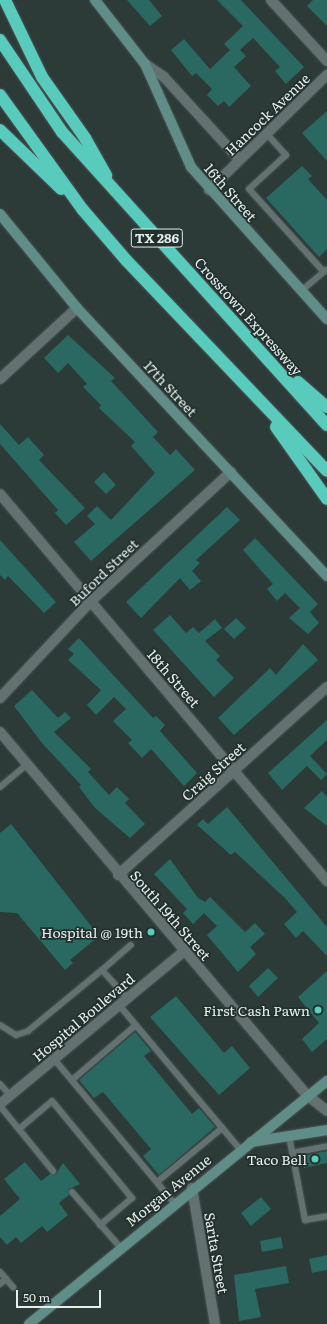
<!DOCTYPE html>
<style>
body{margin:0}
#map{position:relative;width:327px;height:1324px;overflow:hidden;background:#2c3a38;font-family:Literata,serif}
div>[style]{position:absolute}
.building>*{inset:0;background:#2a6961}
.roads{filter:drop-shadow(0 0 1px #4b5654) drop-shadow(0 0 1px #4b5654)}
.service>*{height:6px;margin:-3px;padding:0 3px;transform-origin:3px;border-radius:3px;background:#637270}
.minor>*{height:10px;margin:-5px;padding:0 5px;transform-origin:5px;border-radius:5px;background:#637270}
.tertiary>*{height:10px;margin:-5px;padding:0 5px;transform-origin:5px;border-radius:5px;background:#637270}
.secondary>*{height:10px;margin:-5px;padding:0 5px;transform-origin:5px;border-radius:5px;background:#608d87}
.motorway>*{height:12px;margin:-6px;padding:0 6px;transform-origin:6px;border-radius:6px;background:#59cbbc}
.dots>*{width:11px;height:11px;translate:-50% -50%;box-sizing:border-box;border:2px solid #22302e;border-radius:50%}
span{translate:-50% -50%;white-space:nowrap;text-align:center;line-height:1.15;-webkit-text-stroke:3.5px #22302e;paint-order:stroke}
.shield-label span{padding:1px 3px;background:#22302e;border:1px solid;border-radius:3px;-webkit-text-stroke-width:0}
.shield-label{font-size:13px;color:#e6eeec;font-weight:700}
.street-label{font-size:14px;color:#e6eeec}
.poi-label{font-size:14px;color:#e6eeec}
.right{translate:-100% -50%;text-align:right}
.scale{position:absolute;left:16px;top:1290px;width:85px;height:18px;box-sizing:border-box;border:2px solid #e6eeec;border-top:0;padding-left:5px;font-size:12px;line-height:14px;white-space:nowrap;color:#e6eeec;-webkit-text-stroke:3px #22302e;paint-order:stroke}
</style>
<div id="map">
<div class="building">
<div style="clip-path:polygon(127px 0,149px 0,162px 16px,150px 26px)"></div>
<div style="clip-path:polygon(217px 0,241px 0,304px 67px,286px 84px,275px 71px,280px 67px,253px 38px,240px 50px,246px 56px,234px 67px,251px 86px,229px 107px,224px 101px,218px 106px,207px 95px,212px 89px,196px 73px,192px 76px,171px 50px,184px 39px,210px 69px,230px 50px,224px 44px,243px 26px)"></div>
<div style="clip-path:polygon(313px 0,327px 0,327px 26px,307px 6px)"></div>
<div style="clip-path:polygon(327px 111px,327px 161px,302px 133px)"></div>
<div style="clip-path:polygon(302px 166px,312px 176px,308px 179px,327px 200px,327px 249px,319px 257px,266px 198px)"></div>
<div style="clip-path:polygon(68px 335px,115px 378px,111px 381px,158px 432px,153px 437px,170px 455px,176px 449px,195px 470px,91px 561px,74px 542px,95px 524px,87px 516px,97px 506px,111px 520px,155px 473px,131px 446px,135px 442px,99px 408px,101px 405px,83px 387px,87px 384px,68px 363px,58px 373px,44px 358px)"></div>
<div style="clip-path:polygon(0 424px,19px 445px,28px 437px,44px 455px,39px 460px,85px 508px,66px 525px,55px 513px,58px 510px,0 444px)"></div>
<div style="clip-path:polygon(104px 472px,116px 485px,106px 494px,94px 482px)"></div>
<div style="clip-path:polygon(227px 507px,240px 520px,196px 560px,200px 563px,192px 571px,201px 581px,190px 590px,180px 578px,141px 618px,126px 602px)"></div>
<div style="clip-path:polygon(255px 538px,318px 604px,310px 612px,319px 623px,308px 634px,289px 618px,300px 608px,285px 593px,277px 601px,267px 589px,273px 584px,243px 550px)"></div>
<div style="clip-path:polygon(0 540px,56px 602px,44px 613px,8px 576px,5px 580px,0 575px)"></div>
<div style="clip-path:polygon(170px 615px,186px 633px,193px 627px,199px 633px,215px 619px,222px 628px,205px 641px,220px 656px,216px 660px,234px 678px,214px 697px,153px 630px)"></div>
<div style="clip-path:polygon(236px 618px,246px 628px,234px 639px,224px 629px)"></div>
<div style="clip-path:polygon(79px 638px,153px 718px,156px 716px,165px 725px,160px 731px,197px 773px,184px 786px,151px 749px,142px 758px,128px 743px,132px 740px,113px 721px,126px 709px,114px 697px,96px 715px,87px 705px,101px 690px,68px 660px,74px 654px,68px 649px)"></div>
<div style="clip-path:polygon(303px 644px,318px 660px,234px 735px,218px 718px,270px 668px,276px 675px)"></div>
<div style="clip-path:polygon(32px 690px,58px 718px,65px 712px,71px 718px,54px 732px,91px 769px,88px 772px,109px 795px,117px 787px,129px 799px,125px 803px,145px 824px,130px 838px,95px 808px,79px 787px,81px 785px,42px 743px,14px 706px)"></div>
<div style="clip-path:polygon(327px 720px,327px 740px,310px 756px,327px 774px,321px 780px,307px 766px,282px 790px,268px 773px)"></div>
<div style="clip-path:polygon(322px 791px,327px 797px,327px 826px,304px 808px)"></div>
<div style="clip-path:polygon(227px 807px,327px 927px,327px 956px,303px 931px,296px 938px,284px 924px,297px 912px,285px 898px,235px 852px,231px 855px,197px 825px,203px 819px,208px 824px)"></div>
<div style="clip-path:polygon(11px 824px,99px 936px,70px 960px,73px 963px,65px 970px,17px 913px,0 912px,0 833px)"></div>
<div style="clip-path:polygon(170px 859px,198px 898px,205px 902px,210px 897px,245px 932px,255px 923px,265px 934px,250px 947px,256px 954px,238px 972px,207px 935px,217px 926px,204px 913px,193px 924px,183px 913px,187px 909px,154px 874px)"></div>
<div style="clip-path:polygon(268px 968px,278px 978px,258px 997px,249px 986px)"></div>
<div style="clip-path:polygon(327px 971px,327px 1039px,312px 1052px,302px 1039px,319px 1023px,298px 997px)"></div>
<div style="clip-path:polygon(176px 996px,224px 1053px,232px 1046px,250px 1068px,219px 1095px,150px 1017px)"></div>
<div style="clip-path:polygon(135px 1032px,151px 1051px,144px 1056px,192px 1114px,199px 1108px,215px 1127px,159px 1175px,143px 1156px,151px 1149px,103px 1092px,94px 1098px,79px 1080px)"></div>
<div style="clip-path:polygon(327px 1151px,327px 1163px,304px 1168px,302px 1156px)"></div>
<div style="clip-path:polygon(25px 1162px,41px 1181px,50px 1174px,56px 1174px,63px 1163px,80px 1184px,69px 1189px,69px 1195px,59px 1203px,68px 1215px,47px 1232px,42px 1226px,21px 1243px,16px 1237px,7px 1245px,0 1237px,0 1216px,20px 1199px,4px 1179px)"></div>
<div style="clip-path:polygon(261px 1197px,271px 1209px,251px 1226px,241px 1213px)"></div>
<div style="clip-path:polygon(281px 1237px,283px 1248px,262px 1252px,260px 1241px)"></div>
<div style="clip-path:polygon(327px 1255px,327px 1270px,312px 1273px,309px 1259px)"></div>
<div style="clip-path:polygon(286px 1266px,289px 1283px,255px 1289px,261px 1317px,239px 1321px,234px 1275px)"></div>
</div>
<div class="roads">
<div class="service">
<div style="left:266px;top:133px;width:30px;rotate:48deg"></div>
<div style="left:286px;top:155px;width:50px;rotate:137.4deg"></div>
<div style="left:249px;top:189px;width:110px;rotate:47.9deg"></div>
<div style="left:301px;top:291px;width:33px;rotate:-40deg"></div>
<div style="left:0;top:787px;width:35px;rotate:-40deg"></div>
<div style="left:102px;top:970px;width:38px;rotate:-41deg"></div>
<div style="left:119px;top:1005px;width:188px;rotate:50deg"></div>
<div style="left:0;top:1025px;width:19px;rotate:32deg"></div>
<div style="left:16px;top:1035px;width:13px;rotate:-18deg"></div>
<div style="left:28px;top:1031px;width:96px;rotate:-39.5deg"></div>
<div style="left:102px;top:970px;width:38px;rotate:48deg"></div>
<div style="left:54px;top:1059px;width:187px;rotate:50.2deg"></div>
<div style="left:72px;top:1080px;width:84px;rotate:-40.7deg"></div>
<div style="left:0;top:1084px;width:15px;rotate:48deg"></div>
<div style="left:0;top:1106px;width:84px;rotate:50.8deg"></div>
<div style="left:19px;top:1129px;width:43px;rotate:-40.3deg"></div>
<div style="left:52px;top:1101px;width:126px;rotate:50.5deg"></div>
<div style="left:132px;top:1198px;width:42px;rotate:139.8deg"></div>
<div style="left:289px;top:1136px;width:86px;rotate:79.2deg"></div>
<div style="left:305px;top:1220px;width:22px;rotate:-10deg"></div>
<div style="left:292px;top:1153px;width:36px;rotate:-11deg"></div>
<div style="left:157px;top:1182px;width:85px;rotate:-39.7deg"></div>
<div style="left:72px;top:1192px;width:73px;rotate:48.9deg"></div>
<div style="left:0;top:1272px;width:9px;rotate:49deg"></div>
<div style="left:6px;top:1279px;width:8px;rotate:140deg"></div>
<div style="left:6px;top:1279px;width:11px;rotate:49deg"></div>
</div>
<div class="minor">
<div style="left:271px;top:0;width:83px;rotate:47.4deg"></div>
<div style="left:145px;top:64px;width:23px;rotate:34deg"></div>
<div style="left:164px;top:77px;width:111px;rotate:47.6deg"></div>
<div style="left:209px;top:190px;width:165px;rotate:-44.3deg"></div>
<div style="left:0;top:379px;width:105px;rotate:-42.7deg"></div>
<div style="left:0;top:494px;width:507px;rotate:49.8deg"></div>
<div style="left:0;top:698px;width:132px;rotate:-46.8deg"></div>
<div style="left:90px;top:602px;width:192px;rotate:-42.7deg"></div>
<div style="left:118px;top:875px;width:281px;rotate:-42deg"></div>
<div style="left:0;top:1104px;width:239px;rotate:-39.7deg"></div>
<div style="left:192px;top:1188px;width:138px;rotate:80.4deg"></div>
</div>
<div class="tertiary">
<div style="left:0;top:732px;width:477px;rotate:49.8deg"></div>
<div style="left:308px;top:1096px;width:24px;rotate:38deg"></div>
</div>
<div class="secondary">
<div style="left:95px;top:0;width:81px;rotate:52deg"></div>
<div style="left:145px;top:64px;width:113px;rotate:65.9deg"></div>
<div style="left:191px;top:167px;width:204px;rotate:48.2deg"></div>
<div style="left:0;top:214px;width:122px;rotate:50.7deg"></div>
<div style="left:77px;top:308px;width:367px;rotate:47deg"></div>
<div style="left:251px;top:1142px;width:77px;rotate:-9deg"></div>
<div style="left:29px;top:1324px;width:385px;rotate:-39.2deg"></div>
</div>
<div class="motorway">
<div style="left:5px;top:0;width:85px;rotate:64.3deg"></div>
<div style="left:42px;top:77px;width:75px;rotate:54.8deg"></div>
<div style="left:85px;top:138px;width:43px;rotate:60.4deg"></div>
<div style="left:0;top:40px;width:111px;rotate:56deg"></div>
<div style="left:62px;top:132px;width:395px;rotate:47.9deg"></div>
<div style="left:0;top:95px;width:142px;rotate:54.2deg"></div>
<div style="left:83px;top:210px;width:66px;rotate:49.3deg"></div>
<div style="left:126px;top:260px;width:291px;rotate:46.4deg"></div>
<div style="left:0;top:130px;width:85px;rotate:44deg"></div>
<div style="left:298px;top:382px;width:38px;rotate:41deg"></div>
<div style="left:276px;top:427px;width:88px;rotate:54.7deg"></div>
</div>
</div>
<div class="dots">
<div style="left:151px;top:932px;background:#59cebf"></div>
<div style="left:318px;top:1010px;background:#59cebf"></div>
<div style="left:315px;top:1159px;background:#59cebf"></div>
</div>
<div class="shield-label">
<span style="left:157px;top:238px">TX 286</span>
</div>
<div class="street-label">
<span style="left:267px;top:114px;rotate:-44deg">Hancock Avenue</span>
<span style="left:231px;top:192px;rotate:49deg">16th Street</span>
<span style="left:249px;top:316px;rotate:48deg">Crosstown Expressway</span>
<span style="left:171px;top:388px;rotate:47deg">17th Street</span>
<span style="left:103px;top:572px;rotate:-44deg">Buford Street</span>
<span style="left:174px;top:678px;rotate:49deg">18th Street</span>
<span style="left:213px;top:771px;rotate:-42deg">Craig Street</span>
<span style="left:171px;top:915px;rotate:49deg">South 19th Street</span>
<span style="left:83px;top:1017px;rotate:-40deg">Hospital Boulevard</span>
<span style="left:168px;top:1190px;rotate:-39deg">Morgan Avenue</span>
<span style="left:217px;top:1253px;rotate:80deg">Sarita Street</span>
</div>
<div class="poi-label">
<span class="right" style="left:143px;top:932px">Hospital @ 19th</span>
<span class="right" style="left:310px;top:1010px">First Cash Pawn</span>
<span class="right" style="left:307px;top:1159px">Taco Bell</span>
</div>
<div class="scale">50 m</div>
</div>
